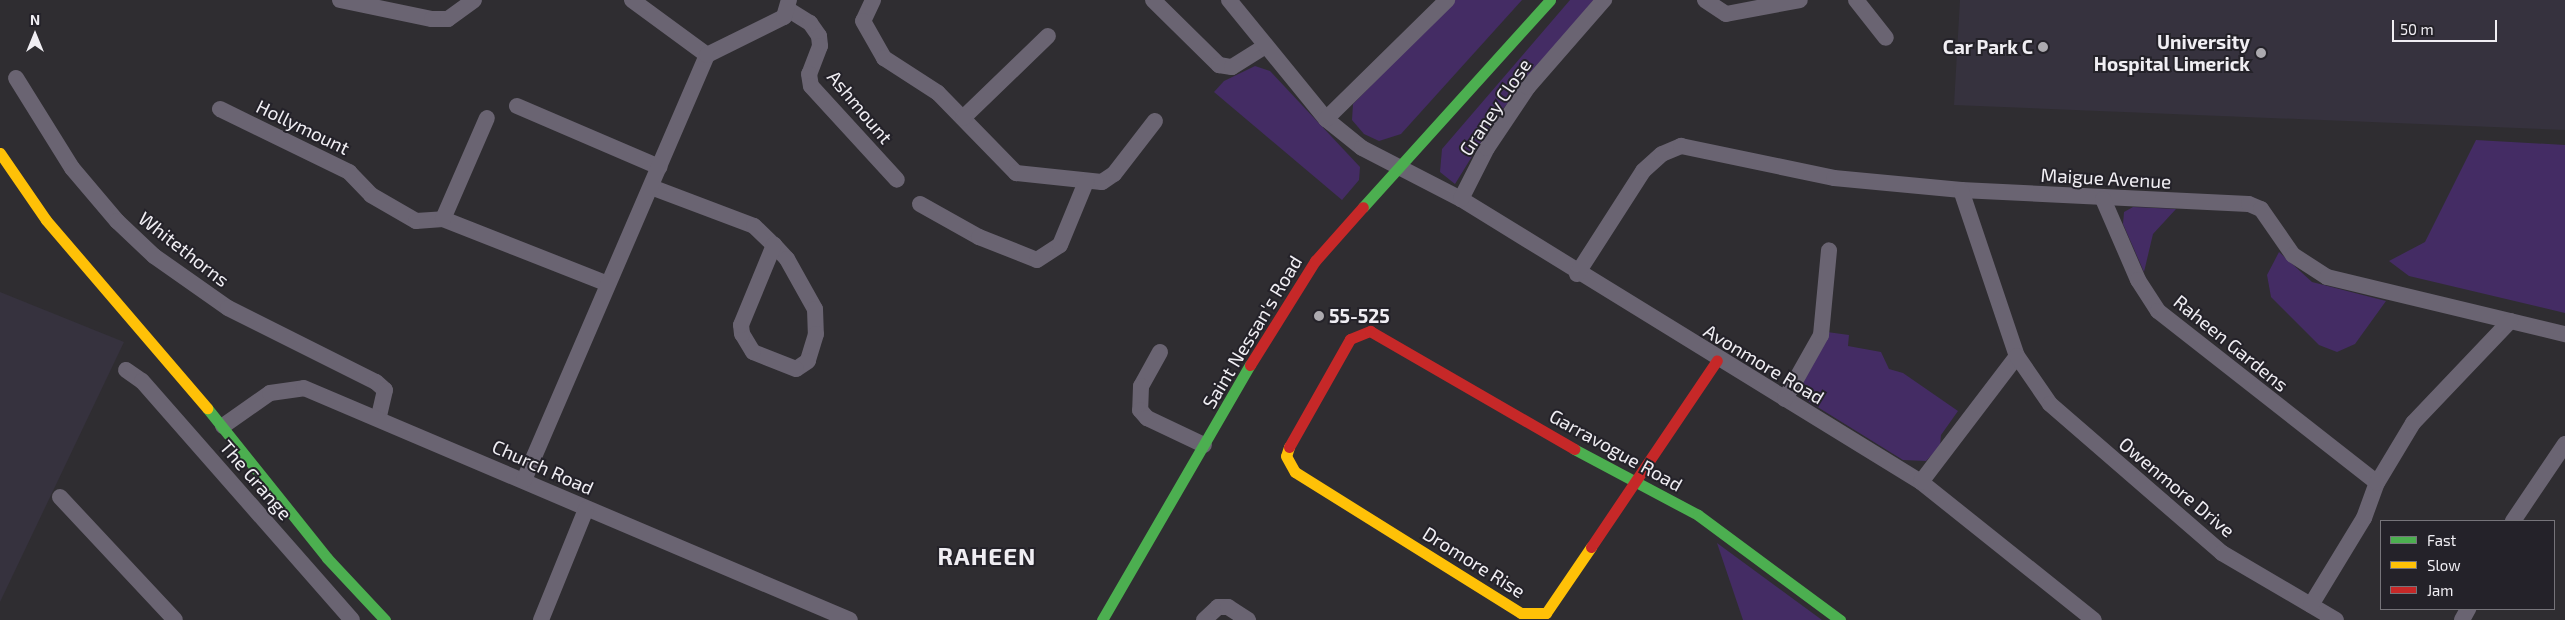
<!DOCTYPE html>
<style>
body{margin:0}
#map{position:relative;width:2565px;height:620px;overflow:hidden;background:#2f2d31;font-family:"Exo 2",sans-serif}
div>[style]{position:absolute}
.built>*{inset:0;background:#36323e}
.green>*{inset:0;background:#442c64}
.street>*{height:16px;margin:-8px;padding:0 8px;transform-origin:8px;border-radius:8px;background:#6a6472}
.fast>*{height:11px;margin:-5.5px;padding:0 5.5px;transform-origin:5.5px;border-radius:5.5px;background:#4caf50}
.slow>*{height:11px;margin:-5.5px;padding:0 5.5px;transform-origin:5.5px;border-radius:5.5px;background:#ffc107}
.jam>*{height:11px;margin:-5.5px;padding:0 5.5px;transform-origin:5.5px;border-radius:5.5px;background:#c62828}
.dots>*{width:14px;height:14px;translate:-50% -50%;box-sizing:border-box;border:2px solid #242229;border-radius:50%}
span{translate:-50% -50%;white-space:nowrap;text-align:center;line-height:1.15;-webkit-text-stroke:4px #242229;paint-order:stroke}
.poi-label{font-size:19px;color:#f0eef3;font-weight:700}
.right{translate:-100% -50%;text-align:right}
.left{translate:0 -50%;text-align:left}
.street-label{font-size:19px;color:#f0eef3}
.district-label{font-size:24px;color:#f0eef3;font-weight:700;letter-spacing:1px}
.legend{position:absolute;left:2380px;top:520px;width:175px;height:90px;box-sizing:border-box;background:#242229;border:1px solid #76747a;margin:0;padding:6px 9px;list-style:none;font-size:15px;color:#f0eef3}
.legend li{display:flex;align-items:center;gap:10px;height:25px}
.legend b{width:25px;border:1px solid #76747a}
.north{position:absolute;left:10px;top:10px;width:50px;height:50px;-webkit-text-stroke:4px #242229;paint-order:stroke;rotate:0deg;font-size:14px;font-weight:700;line-height:20px;text-align:center;color:#f0eef3}
.north::after{content:'';display:block;margin:auto;width:18px;height:22px;background:#f0eef3;clip-path:polygon(50% 0,100% 100%,50% 72%,0 100%)}
.scale{position:absolute;left:2392px;top:20px;width:105px;height:22px;box-sizing:border-box;border:2px solid #f0eef3;border-top:0;padding-left:6px;font-size:15px;line-height:18px;white-space:nowrap;color:#f0eef3;-webkit-text-stroke:4px #242229;paint-order:stroke}
</style>
<div id="map">
<div class="built">
<div style="clip-path:polygon(1960px 0,2565px 0,2565px 130px,1954px 105px)"></div>
<div style="clip-path:polygon(0 292px,124px 342px,0 602px)"></div>
</div>
<div class="green">
<div style="clip-path:polygon(1455px 0,1522px 0,1401px 134px,1379px 141px,1364px 134px,1352px 120px,1353px 104px)"></div>
<div style="clip-path:polygon(1570px 0,1594px 0,1497px 116px,1455px 184px,1440px 172px,1442px 149px)"></div>
<div style="clip-path:polygon(1255px 66px,1270px 71px,1360px 167px,1359px 180px,1342px 200px,1214px 92px,1224px 81px)"></div>
<div style="clip-path:polygon(2476px 140px,2565px 145px,2565px 313px,2409px 276px,2389px 261px,2425px 242px)"></div>
<div style="clip-path:polygon(2133px 207px,2176px 209px,2153px 234px,2144px 272px,2123px 224px,2124px 212px)"></div>
<div style="clip-path:polygon(2279px 252px,2312px 282px,2386px 301px,2355px 344px,2337px 352px,2319px 345px,2271px 297px,2267px 275px)"></div>
<div style="clip-path:polygon(1827px 332px,1849px 335px,1848px 346px,1881px 352px,1889px 369px,1903px 373px,1958px 411px,1941px 435px,1940px 446px,1926px 461px,1903px 460px,1803px 398px,1800px 388px)"></div>
<div style="clip-path:polygon(1717px 543px,1822px 620px,1743px 620px)"></div>
</div>
<div class="street">
<div style="left:340px;top:0;width:94px;rotate:11.7deg"></div>
<div style="left:432px;top:19px;width:16px"></div>
<div style="left:448px;top:19px;width:32px;rotate:-36deg"></div>
<div style="left:632px;top:0;width:93px;rotate:36.3deg"></div>
<div style="left:873px;top:0;width:23px;rotate:115deg"></div>
<div style="left:863px;top:21px;width:43px;rotate:60.4deg"></div>
<div style="left:884px;top:58px;width:64px;rotate:32.9deg"></div>
<div style="left:938px;top:93px;width:112px;rotate:45.7deg"></div>
<div style="left:1016px;top:173px;width:86px;rotate:6deg"></div>
<div style="left:1102px;top:182px;width:14px;rotate:-34deg"></div>
<div style="left:1114px;top:174px;width:67px;rotate:-52.3deg"></div>
<div style="left:1153px;top:0;width:93px;rotate:44.6deg"></div>
<div style="left:1219px;top:65px;width:13px;rotate:9deg"></div>
<div style="left:1232px;top:67px;width:39px;rotate:-32deg"></div>
<div style="left:1229px;top:0;width:154px;rotate:50.8deg"></div>
<div style="left:1326px;top:119px;width:46px;rotate:38.9deg"></div>
<div style="left:1362px;top:148px;width:111px;rotate:27.3deg"></div>
<div style="left:1461px;top:199px;width:540px;rotate:31.6deg"></div>
<div style="left:1921px;top:482px;width:221px;rotate:38.6deg"></div>
<div style="left:1705px;top:0;width:25px;rotate:34deg"></div>
<div style="left:1726px;top:14px;width:75px;rotate:-10.7deg"></div>
<div style="left:1856px;top:0;width:48px;rotate:51.7deg"></div>
<div style="left:789px;top:10px;width:25px;rotate:32deg"></div>
<div style="left:810px;top:23px;width:16px;rotate:55deg"></div>
<div style="left:819px;top:36px;width:10px;rotate:84deg"></div>
<div style="left:820px;top:46px;width:30px;rotate:111deg"></div>
<div style="left:809px;top:74px;width:12px;rotate:81deg"></div>
<div style="left:811px;top:86px;width:127px;rotate:47.5deg"></div>
<div style="left:16px;top:78px;width:106px;rotate:58.1deg"></div>
<div style="left:72px;top:168px;width:70px;rotate:49.7deg"></div>
<div style="left:117px;top:221px;width:51px;rotate:43.4deg"></div>
<div style="left:154px;top:256px;width:90px;rotate:35.1deg"></div>
<div style="left:228px;top:308px;width:165px;rotate:26.6deg"></div>
<div style="left:376px;top:382px;width:12px;rotate:42deg"></div>
<div style="left:385px;top:390px;width:27px;rotate:103deg"></div>
<div style="left:517px;top:106px;width:155px;rotate:23.2deg"></div>
<div style="left:220px;top:109px;width:144px;rotate:26deg"></div>
<div style="left:349px;top:172px;width:32px;rotate:46deg"></div>
<div style="left:371px;top:195px;width:52px;rotate:30deg"></div>
<div style="left:416px;top:221px;width:27px;rotate:-4deg"></div>
<div style="left:443px;top:219px;width:177px;rotate:21.5deg"></div>
<div style="left:963px;top:118px;width:118px;rotate:-44deg"></div>
<div style="left:1326px;top:119px;width:170px;rotate:-44.5deg"></div>
<div style="left:651px;top:187px;width:110px;rotate:20.7deg"></div>
<div style="left:754px;top:226px;width:28px;rotate:44deg"></div>
<div style="left:774px;top:245px;width:19px;rotate:47deg"></div>
<div style="left:787px;top:259px;width:57px;rotate:60.8deg"></div>
<div style="left:815px;top:309px;width:25px;rotate:88deg"></div>
<div style="left:816px;top:334px;width:28px;rotate:107deg"></div>
<div style="left:808px;top:361px;width:14px;rotate:146deg"></div>
<div style="left:796px;top:369px;width:46px;rotate:-158.4deg"></div>
<div style="left:753px;top:352px;width:21px;rotate:-121deg"></div>
<div style="left:742px;top:334px;width:9px;rotate:-96deg"></div>
<div style="left:741px;top:325px;width:87px;rotate:-67.6deg"></div>
<div style="left:1961px;top:190px;width:288px;rotate:2.8deg"></div>
<div style="left:2249px;top:204px;width:13px;rotate:23deg"></div>
<div style="left:2261px;top:209px;width:56px;rotate:55.2deg"></div>
<div style="left:2293px;top:255px;width:40px;rotate:32.9deg"></div>
<div style="left:2327px;top:277px;width:245px;rotate:13.5deg"></div>
<div style="left:1461px;top:199px;width:57px;rotate:-63deg"></div>
<div style="left:1487px;top:148px;width:73px;rotate:-56.1deg"></div>
<div style="left:1528px;top:87px;width:116px;rotate:-48.9deg"></div>
<div style="left:2103px;top:199px;width:88px;rotate:66.6deg"></div>
<div style="left:2138px;top:280px;width:37px;rotate:57deg"></div>
<div style="left:2158px;top:311px;width:278px;rotate:38.1deg"></div>
<div style="left:920px;top:204px;width:68px;rotate:29.2deg"></div>
<div style="left:979px;top:237px;width:62px;rotate:21.6deg"></div>
<div style="left:1037px;top:260px;width:27px;rotate:-33deg"></div>
<div style="left:1060px;top:245px;width:68px;rotate:-67.6deg"></div>
<div style="left:443px;top:219px;width:110px;rotate:-66.5deg"></div>
<div style="left:1577px;top:274px;width:122px;rotate:-57.3deg"></div>
<div style="left:1643px;top:171px;width:25px;rotate:-42deg"></div>
<div style="left:1662px;top:154px;width:21px;rotate:-23deg"></div>
<div style="left:1681px;top:146px;width:156px;rotate:11.8deg"></div>
<div style="left:1834px;top:178px;width:128px;rotate:5.4deg"></div>
<div style="left:1961px;top:190px;width:175px;rotate:71.4deg"></div>
<div style="left:2017px;top:356px;width:158px;rotate:127.3deg"></div>
<div style="left:1160px;top:352px;width:39px;rotate:119deg"></div>
<div style="left:1141px;top:386px;width:24px;rotate:92deg"></div>
<div style="left:1140px;top:410px;width:11px;rotate:49deg"></div>
<div style="left:1147px;top:418px;width:63px;rotate:25.3deg"></div>
<div style="left:2017px;top:356px;width:58px;rotate:55.5deg"></div>
<div style="left:2050px;top:404px;width:228px;rotate:40.9deg"></div>
<div style="left:2222px;top:553px;width:132px;rotate:30.4deg"></div>
<div style="left:126px;top:370px;width:19px;rotate:35deg"></div>
<div style="left:142px;top:381px;width:318px;rotate:48.7deg"></div>
<div style="left:1785px;top:399px;width:73px;rotate:-60.6deg"></div>
<div style="left:1821px;top:335px;width:85px;rotate:-84.6deg"></div>
<div style="left:223px;top:426px;width:57px;rotate:-35.1deg"></div>
<div style="left:270px;top:393px;width:34px;rotate:-8deg"></div>
<div style="left:304px;top:388px;width:593px;rotate:23.02deg"></div>
<div style="left:524px;top:480px;width:463px;rotate:-66.7deg"></div>
<div style="left:707px;top:55px;width:86px;rotate:-26.3deg"></div>
<div style="left:784px;top:17px;width:18px;rotate:-74deg"></div>
<div style="left:60px;top:497px;width:168px;rotate:46.9deg"></div>
<div style="left:2513px;top:521px;width:93px;rotate:-56deg"></div>
<div style="left:2311px;top:605px;width:102px;rotate:-58.7deg"></div>
<div style="left:2364px;top:518px;width:37px;rotate:-70deg"></div>
<div style="left:2377px;top:483px;width:70px;rotate:-59deg"></div>
<div style="left:2413px;top:423px;width:141px;rotate:-46.4deg"></div>
<div style="left:541px;top:620px;width:120px;rotate:-67.9deg"></div>
<div style="left:1204px;top:620px;width:19px;rotate:-43deg"></div>
<div style="left:1218px;top:607px;width:10px"></div>
<div style="left:1228px;top:607px;width:24px;rotate:33deg"></div>
<div style="left:2462px;top:620px;width:13px;rotate:-61deg"></div>
</div>
<div class="fast">
<div style="left:1363px;top:207px;width:279px;rotate:-47.9deg"></div>
<div style="left:207px;top:408px;width:192px;rotate:51.3deg"></div>
<div style="left:327px;top:558px;width:85px;rotate:46.9deg"></div>
<div style="left:1574px;top:449px;width:140px;rotate:28deg"></div>
<div style="left:1698px;top:515px;width:177px;rotate:36.5deg"></div>
<div style="left:1102px;top:620px;width:295px;rotate:-59.9deg"></div>
</div>
<div class="slow">
<div style="left:0;top:153px;width:81px;rotate:55.5deg"></div>
<div style="left:46px;top:220px;width:248px;rotate:49.4deg"></div>
<div style="left:1289px;top:447px;width:9px;rotate:108deg"></div>
<div style="left:1286px;top:456px;width:18px;rotate:61deg"></div>
<div style="left:1295px;top:472px;width:266px;rotate:32deg"></div>
<div style="left:1521px;top:613px;width:25px"></div>
<div style="left:1546px;top:613px;width:80px;rotate:-55.7deg"></div>
</div>
<div class="jam">
<div style="left:1250px;top:365px;width:123px;rotate:-58deg"></div>
<div style="left:1315px;top:261px;width:72px;rotate:-48.4deg"></div>
<div style="left:1289px;top:447px;width:124px;rotate:-60.5deg"></div>
<div style="left:1350px;top:339px;width:22px;rotate:-22deg"></div>
<div style="left:1370px;top:331px;width:236px;rotate:30deg"></div>
<div style="left:1591px;top:547px;width:225px;rotate:-56deg"></div>
</div>
<div class="dots">
<div style="left:2043px;top:47px;background:#acaaaf"></div>
<div style="left:2261px;top:53px;background:#acaaaf"></div>
<div style="left:1319px;top:316px;background:#acaaaf"></div>
</div>
<div class="poi-label">
<span class="right" style="left:2250px;top:53px">University<br>Hospital Limerick</span>
<span class="right" style="left:2033px;top:47px">Car Park C</span>
<span class="left" style="left:1329px;top:316px">55-525</span>
</div>
<div class="street-label">
<span style="left:860px;top:107px;rotate:50deg">Ashmount</span>
<span style="left:1495px;top:107px;rotate:-56deg">Graney Close</span>
<span style="left:303px;top:127px;rotate:26deg">Hollymount</span>
<span style="left:2106px;top:178px;rotate:3deg">Maigue Avenue</span>
<span style="left:184px;top:249px;rotate:38deg">Whitethorns</span>
<span style="left:1252px;top:332px;rotate:-59deg">Saint Nessan's Road</span>
<span style="left:2231px;top:343px;rotate:39deg">Raheen Gardens</span>
<span style="left:1764px;top:364px;rotate:31deg">Avonmore Road</span>
<span style="left:1616px;top:450px;rotate:29deg">Garravogue Road</span>
<span style="left:543px;top:467px;rotate:24deg">Church Road</span>
<span style="left:256px;top:480px;rotate:49deg">The Grange</span>
<span style="left:2177px;top:487px;rotate:40deg">Owenmore Drive</span>
<span style="left:1474px;top:562px;rotate:32deg">Dromore Rise</span>
</div>
<div class="district-label">
<span style="left:987px;top:556px">RAHEEN</span>
</div>
<ul class="legend">
<li><b style="height:6px;background:#4caf50"></b>Fast</li>
<li><b style="height:6px;background:#ffc107"></b>Slow</li>
<li><b style="height:6px;background:#c62828"></b>Jam</li>
</ul>
<div class="north">N</div>
<div class="scale">50 m</div>
</div>
